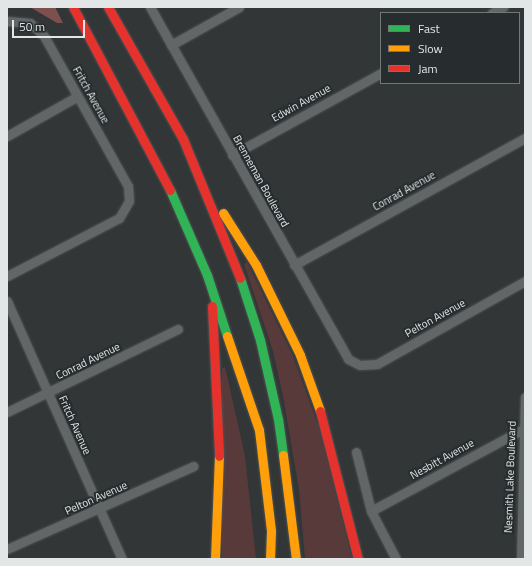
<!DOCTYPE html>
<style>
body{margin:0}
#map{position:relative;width:532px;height:566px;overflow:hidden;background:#323637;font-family:"Titillium Web",sans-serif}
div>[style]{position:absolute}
.green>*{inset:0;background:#583a3a}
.forest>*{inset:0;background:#7d504e}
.roads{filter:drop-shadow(0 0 1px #4f5253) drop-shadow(0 0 1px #4f5253)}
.street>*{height:9px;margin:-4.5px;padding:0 4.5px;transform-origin:4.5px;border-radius:4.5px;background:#636666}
.fast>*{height:9px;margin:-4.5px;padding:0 4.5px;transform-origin:4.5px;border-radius:4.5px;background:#30b455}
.slow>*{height:9px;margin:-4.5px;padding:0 4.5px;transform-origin:4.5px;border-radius:4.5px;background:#ff9f0a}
.jam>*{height:9px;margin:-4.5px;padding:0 4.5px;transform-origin:4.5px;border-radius:4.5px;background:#e5322d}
span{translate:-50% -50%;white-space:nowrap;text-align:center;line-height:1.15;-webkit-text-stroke:4px #272d2e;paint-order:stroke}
.street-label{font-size:11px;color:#e3e6e7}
.frame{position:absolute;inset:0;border:8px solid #e3e6e7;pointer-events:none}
.legend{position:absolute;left:380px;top:12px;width:140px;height:72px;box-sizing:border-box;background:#272d2e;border:1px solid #727778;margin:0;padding:5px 7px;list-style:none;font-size:12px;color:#e3e6e7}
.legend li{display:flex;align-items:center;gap:8px;height:20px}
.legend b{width:20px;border:1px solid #727778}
.scale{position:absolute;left:12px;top:20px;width:73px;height:18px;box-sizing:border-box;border:2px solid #e3e6e7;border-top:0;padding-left:5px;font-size:12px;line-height:14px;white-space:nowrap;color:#e3e6e7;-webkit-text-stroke:3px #272d2e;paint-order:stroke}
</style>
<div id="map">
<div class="green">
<div style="clip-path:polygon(247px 262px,293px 356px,319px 428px,352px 559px,305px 559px,299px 489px,283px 396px,273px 351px,244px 264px)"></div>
<div style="clip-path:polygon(225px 367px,245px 456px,256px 559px,222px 559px,222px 368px)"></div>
</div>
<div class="forest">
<div style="clip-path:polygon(30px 7px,55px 7px,63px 23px,57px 23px)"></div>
</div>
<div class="roads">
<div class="street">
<div style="left:150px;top:7px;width:404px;rotate:60.6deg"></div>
<div style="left:348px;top:359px;width:13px;rotate:27deg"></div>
<div style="left:360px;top:365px;width:17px;rotate:-3deg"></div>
<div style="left:377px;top:364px;width:170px;rotate:-29.3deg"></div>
<div style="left:492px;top:13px;width:13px;rotate:-29deg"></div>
<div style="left:7px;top:21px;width:23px;rotate:5deg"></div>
<div style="left:30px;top:23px;width:19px;rotate:43deg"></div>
<div style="left:44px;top:36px;width:172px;rotate:60.8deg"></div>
<div style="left:128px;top:186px;width:15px;rotate:86deg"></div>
<div style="left:129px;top:201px;width:20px;rotate:120deg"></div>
<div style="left:119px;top:218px;width:126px;rotate:152.6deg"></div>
<div style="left:171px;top:45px;width:78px;rotate:-29.2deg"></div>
<div style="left:7px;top:136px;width:81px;rotate:-29.4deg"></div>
<div style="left:232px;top:155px;width:170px;rotate:-28.8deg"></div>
<div style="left:294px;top:265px;width:264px;rotate:-28.8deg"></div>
<div style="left:7px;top:301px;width:282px;rotate:66deg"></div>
<div style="left:7px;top:412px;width:190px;rotate:-25.9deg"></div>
<div style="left:356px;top:452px;width:61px;rotate:75.7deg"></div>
<div style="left:371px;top:511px;width:54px;rotate:62.5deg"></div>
<div style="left:371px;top:511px;width:175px;rotate:-28.3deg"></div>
<div style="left:7px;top:549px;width:204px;rotate:-24deg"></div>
<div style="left:521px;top:559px;width:162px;rotate:-88.6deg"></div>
</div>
<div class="fast">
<div style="left:170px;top:190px;width:93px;rotate:66.5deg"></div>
<div style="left:207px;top:275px;width:64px;rotate:71.8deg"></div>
<div style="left:240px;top:278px;width:65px;rotate:72.1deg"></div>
<div style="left:260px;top:340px;width:81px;rotate:77.2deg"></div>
<div style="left:278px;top:419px;width:36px;rotate:82deg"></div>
</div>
<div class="slow">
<div style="left:223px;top:213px;width:62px;rotate:57.6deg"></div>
<div style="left:256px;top:265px;width:100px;rotate:63.9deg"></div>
<div style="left:300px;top:355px;width:59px;rotate:70.3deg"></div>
<div style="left:227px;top:336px;width:99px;rotate:71.2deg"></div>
<div style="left:259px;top:430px;width:102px;rotate:83.2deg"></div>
<div style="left:271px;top:531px;width:28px;rotate:92deg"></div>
<div style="left:283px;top:455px;width:105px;rotate:82.9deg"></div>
<div style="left:215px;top:559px;width:103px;rotate:-87.8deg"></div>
</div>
<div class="jam">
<div style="left:73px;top:7px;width:207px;rotate:62.1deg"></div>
<div style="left:108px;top:7px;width:152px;rotate:60.4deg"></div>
<div style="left:183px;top:139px;width:150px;rotate:67.7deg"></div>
<div style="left:212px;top:306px;width:150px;rotate:87.3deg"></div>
<div style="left:320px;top:411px;width:153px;rotate:75.6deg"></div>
</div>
</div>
<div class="street-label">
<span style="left:91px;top:95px;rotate:61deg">Fritch Avenue</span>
<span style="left:301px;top:103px;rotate:-29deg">Edwin Avenue</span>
<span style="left:261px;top:181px;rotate:61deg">Brenneman Boulevard</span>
<span style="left:404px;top:191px;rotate:-29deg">Conrad Avenue</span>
<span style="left:435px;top:318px;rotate:-29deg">Pelton Avenue</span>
<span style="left:88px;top:361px;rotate:-26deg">Conrad Avenue</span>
<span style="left:75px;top:425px;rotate:66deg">Fritch Avenue</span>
<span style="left:442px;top:459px;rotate:-29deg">Nesbitt Avenue</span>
<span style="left:510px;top:477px;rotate:-88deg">Nesmith Lake Boulevard</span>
<span style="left:96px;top:498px;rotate:-24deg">Pelton Avenue</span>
</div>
<div class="frame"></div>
<ul class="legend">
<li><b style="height:5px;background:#30b455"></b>Fast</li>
<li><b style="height:5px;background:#ff9f0a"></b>Slow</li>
<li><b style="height:5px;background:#e5322d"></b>Jam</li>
</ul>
<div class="scale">50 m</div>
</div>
